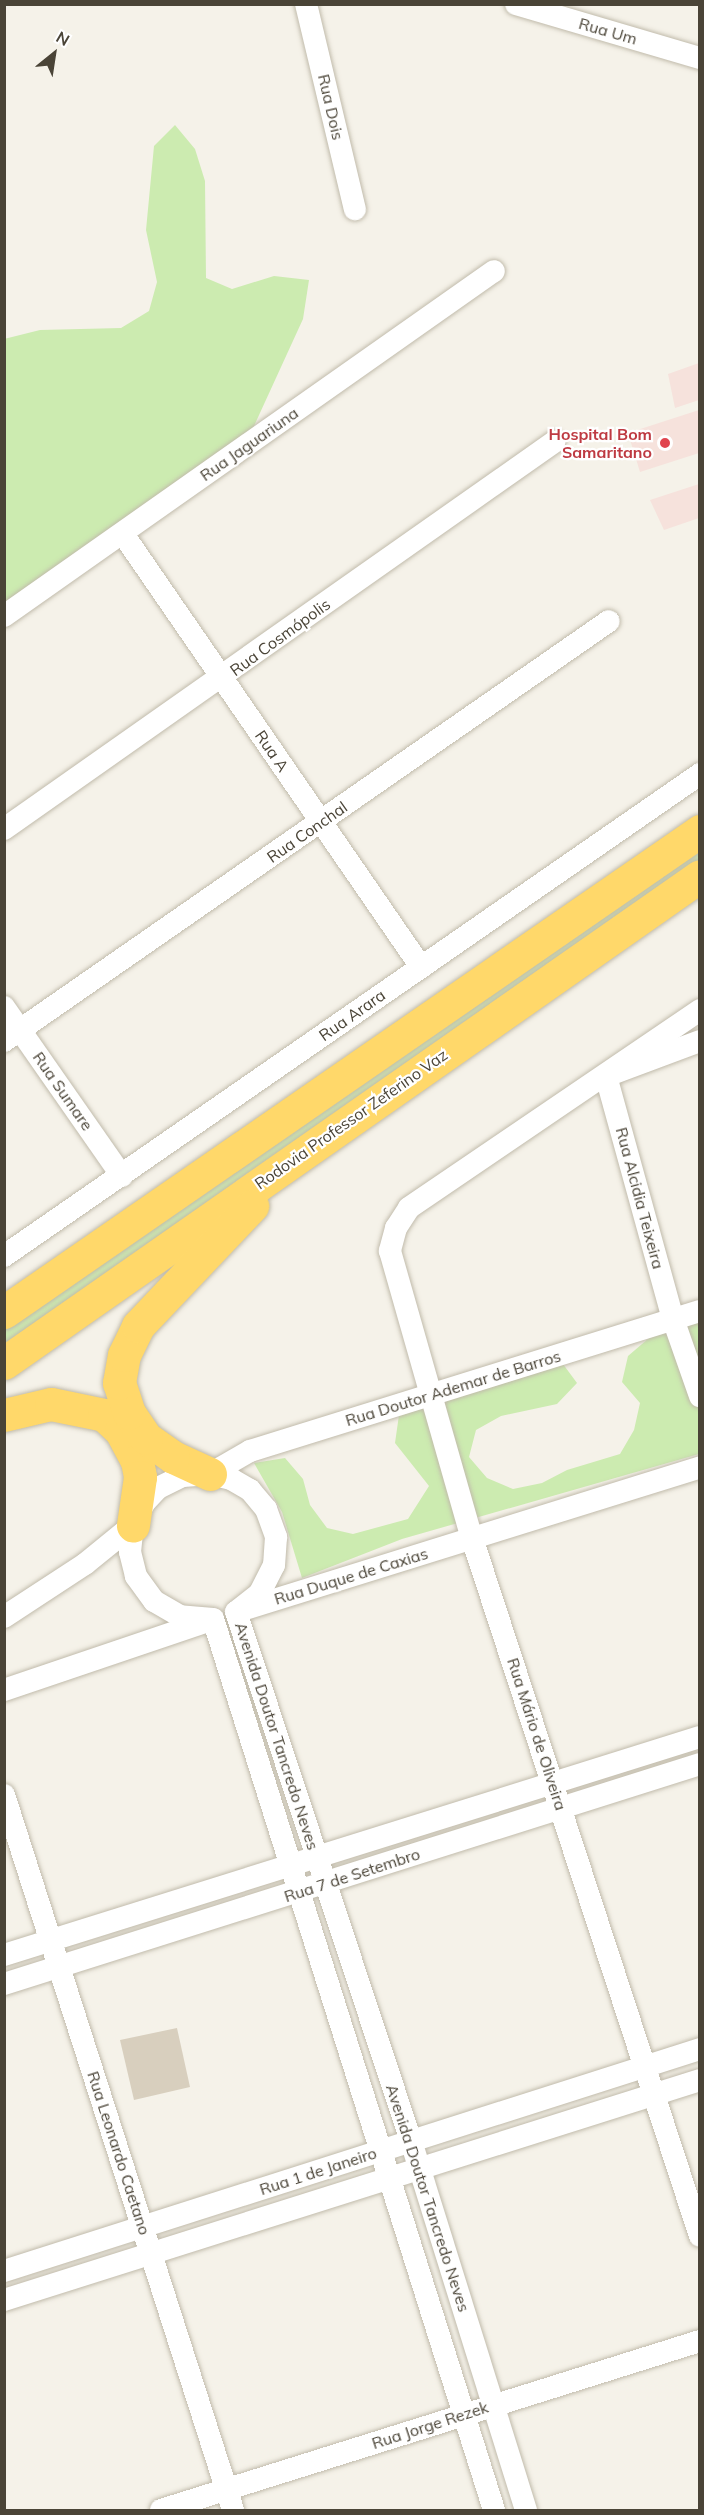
<!DOCTYPE html>
<meta charset="utf-8">
<style>
body{margin:0}
#map{position:relative;width:704px;height:2515px;overflow:hidden;background:#f5f2e9;font-family:Mulish,sans-serif}
div>[style]{position:absolute}
.medical>*{inset:0;background:#f6e2dc}
.green>*{inset:0;background:#ccebb0}
.building>*{inset:0;background:#d8cfbe}
.roads{filter:drop-shadow(0 0 2px #c1bbab) drop-shadow(0 0 2px #c1bbab)}
.minor>*{height:22px;margin:-11px;padding:0 11px;transform-origin:11px;border-radius:11px;background:#fff}
.highway>*{height:33px;margin:-16.5px;padding:0 16.5px;transform-origin:16.5px;border-radius:16.5px;background:#ffd86a}
.dots>*{width:16px;height:16px;translate:-50% -50%;box-sizing:border-box;border:3px solid #fff;border-radius:50%}
span{translate:-50% -50%;white-space:nowrap;text-align:center;line-height:1.15;-webkit-text-stroke:4.5px #fff;paint-order:stroke}
.street-label{font-size:16px;color:#4a4437}
.health-label{font-size:16px;color:#be3a42;font-weight:700}
.right{translate:-100% -50%;text-align:right}
.frame{position:absolute;inset:0;border:6px solid #4a4437;pointer-events:none}
.north{position:absolute;left:24px;top:24px;width:60px;height:60px;-webkit-text-stroke:4px #fff;paint-order:stroke;rotate:30deg;font-size:16px;font-weight:700;line-height:24px;text-align:center;color:#4a4437}
.north::after{content:'';display:block;margin:auto;width:21px;height:27px;background:#4a4437;clip-path:polygon(50% 0,100% 100%,50% 72%,0 100%)}
</style>
<div id="map">
<div class="medical">
<div style="clip-path:polygon(699px 363px,699px 400px,675px 408px,668px 374px)"></div>
<div style="clip-path:polygon(699px 410px,699px 453px,640px 472px,628px 433px)"></div>
<div style="clip-path:polygon(699px 484px,699px 518px,664px 530px,650px 500px)"></div>
</div>
<div class="green">
<div style="clip-path:polygon(175px 125px,195px 149px,205px 181px,206px 278px,232px 289px,274px 276px,309px 280px,303px 319px,249px 437px,5px 604px,4px 339px,40px 330px,121px 328px,149px 311px,157px 282px,146px 230px,154px 146px)"></div>
<div style="clip-path:polygon(699px 843px,699px 862px,5px 1347px,5px 1328px)"></div>
<div style="clip-path:polygon(699px 1316px,699px 1454px,402px 1539px,302px 1578px,282px 1512px,254px 1463px,285px 1458px,303px 1479px,310px 1505px,327px 1528px,353px 1534px,408px 1519px,429px 1486px,395px 1443px,399px 1415px,560px 1360px,577px 1383px,557px 1404px,501px 1416px,476px 1430px,469px 1457px,487px 1478px,513px 1489px,542px 1483px,567px 1470px,620px 1454px,634px 1430px,640px 1403px,622px 1382px,628px 1356px,649px 1338px)"></div>
</div>
<div class="building">
<div style="clip-path:polygon(177px 2028px,190px 2087px,134px 2100px,120px 2040px)"></div>
</div>
<div class="roads">
<div class="minor">
<div style="left:306px;top:4px;width:211px;rotate:76.6deg"></div>
<div style="left:516px;top:4px;width:192px;rotate:16.4deg"></div>
<div style="left:123px;top:534px;width:526px;rotate:55.46deg"></div>
<div style="left:4px;top:616px;width:599px;rotate:-35.15deg"></div>
<div style="left:4px;top:829px;width:673px;rotate:-35.13deg"></div>
<div style="left:4px;top:1007px;width:206px;rotate:55.1deg"></div>
<div style="left:700px;top:1010px;width:352px;rotate:145.8deg"></div>
<div style="left:409px;top:1208px;width:24px;rotate:123deg"></div>
<div style="left:396px;top:1228px;width:24px;rotate:105deg"></div>
<div style="left:390px;top:1251px;width:298px;rotate:74.1deg"></div>
<div style="left:472px;top:1538px;width:734px;rotate:71.91deg"></div>
<div style="left:4px;top:1041px;width:736px;rotate:-34.77deg"></div>
<div style="left:700px;top:1041px;width:100px;rotate:159.6deg"></div>
<div style="left:606px;top:1076px;width:252px;rotate:74.6deg"></div>
<div style="left:673px;top:1319px;width:82px;rotate:70.7deg"></div>
<div style="left:4px;top:1256px;width:847px;rotate:-34.7deg"></div>
<div style="left:210px;top:1474px;width:46px;rotate:-29.9deg"></div>
<div style="left:250px;top:1451px;width:471px;rotate:-17.3deg"></div>
<div style="left:245px;top:1609px;width:477px;rotate:-17.3deg"></div>
<div style="left:4px;top:1617px;width:97px;rotate:-33.2deg"></div>
<div style="left:85px;top:1564px;width:62px;rotate:-39.1deg"></div>
<div style="left:4px;top:1690px;width:212px;rotate:-18.7deg"></div>
<div style="left:4px;top:1795px;width:751px;rotate:72.24deg"></div>
<div style="left:4px;top:1955px;width:729px;rotate:-17.39deg"></div>
<div style="left:4px;top:1984px;width:730px;rotate:-17.54deg"></div>
<div style="left:4px;top:2271px;width:731px;rotate:-17.69deg"></div>
<div style="left:4px;top:2300px;width:730px;rotate:-17.54deg"></div>
<div style="left:161px;top:2510px;width:565px;rotate:-17.41deg"></div>
<div style="left:494px;top:2510px;width:934px;rotate:-107.5deg"></div>
<div style="left:213px;top:1619px;width:33px;rotate:-175deg"></div>
<div style="left:180px;top:1616px;width:30px;rotate:-150deg"></div>
<div style="left:154px;top:1601px;width:31px;rotate:-126deg"></div>
<div style="left:136px;top:1576px;width:25px;rotate:-104deg"></div>
<div style="left:130px;top:1552px;width:27px;rotate:-84deg"></div>
<div style="left:133px;top:1525px;width:25px;rotate:-63deg"></div>
<div style="left:144px;top:1503px;width:21px;rotate:-47deg"></div>
<div style="left:158px;top:1488px;width:28px;rotate:-26deg"></div>
<div style="left:183px;top:1476px;width:27px;rotate:-4deg"></div>
<div style="left:210px;top:1474px;width:22px;rotate:13deg"></div>
<div style="left:231px;top:1479px;width:22px;rotate:30deg"></div>
<div style="left:250px;top:1490px;width:25px;rotate:50deg"></div>
<div style="left:266px;top:1509px;width:30px;rotate:70deg"></div>
<div style="left:276px;top:1537px;width:28px;rotate:94deg"></div>
<div style="left:274px;top:1565px;width:33px;rotate:117deg"></div>
<div style="left:259px;top:1594px;width:29px;rotate:142deg"></div>
<div style="left:236px;top:1612px;width:557px;rotate:71.7deg"></div>
<div style="left:411px;top:2141px;width:387px;rotate:72.7deg"></div>
</div>
<div class="highway">
<div style="left:4px;top:1312px;width:846px;rotate:-34.65deg"></div>
<div style="left:4px;top:1363px;width:849px;rotate:-34.98deg"></div>
<div style="left:4px;top:1415px;width:48px;rotate:-13.2deg"></div>
<div style="left:51px;top:1404px;width:54px;rotate:11.7deg"></div>
<div style="left:104px;top:1415px;width:23px;rotate:43deg"></div>
<div style="left:121px;top:1431px;width:34px;rotate:62deg"></div>
<div style="left:137px;top:1461px;width:16px;rotate:79deg"></div>
<div style="left:140px;top:1477px;width:49px;rotate:98.3deg"></div>
<div style="left:210px;top:1474px;width:41px;rotate:-155.3deg"></div>
<div style="left:173px;top:1457px;width:33px;rotate:-145deg"></div>
<div style="left:146px;top:1438px;width:30px;rotate:-124deg"></div>
<div style="left:129px;top:1413px;width:32px;rotate:-108deg"></div>
<div style="left:119px;top:1383px;width:28px;rotate:-80deg"></div>
<div style="left:124px;top:1355px;width:32px;rotate:-64deg"></div>
<div style="left:138px;top:1326px;width:166px;rotate:-46.5deg"></div>
</div>
</div>
<div class="dots">
<div style="left:665px;top:443px;background:#e0444e"></div>
</div>
<div class="street-label">
<span style="left:608px;top:31px;rotate:16deg">Rua Um</span>
<span style="left:331px;top:107px;rotate:77deg">Rua Dois</span>
<span style="left:249px;top:444px;rotate:-35deg">Rua Jaguariuna</span>
<span style="left:280px;top:637px;rotate:-36deg">Rua Cosmópolis</span>
<span style="left:272px;top:751px;rotate:56deg">Rua A</span>
<span style="left:307px;top:832px;rotate:-35deg">Rua Conchal</span>
<span style="left:352px;top:1015px;rotate:-35deg">Rua Arara</span>
<span style="left:63px;top:1091px;rotate:55deg">Rua Sumare</span>
<span style="left:351px;top:1119px;rotate:-35deg">Rodovia Professor Zeferino Vaz</span>
<span style="left:640px;top:1198px;rotate:75deg">Rua Alcidia Teixeira</span>
<span style="left:453px;top:1388px;rotate:-17deg">Rua Doutor Ademar de Barros</span>
<span style="left:351px;top:1576px;rotate:-17deg">Rua Duque de Caxias</span>
<span style="left:537px;top:1734px;rotate:72deg">Rua Mário de Oliveira</span>
<span style="left:277px;top:1736px;rotate:72deg">Avenida Doutor Tancredo Neves</span>
<span style="left:352px;top:1875px;rotate:-18deg">Rua 7 de Setembro</span>
<span style="left:119px;top:2153px;rotate:72deg">Rua Leonardo Caetano</span>
<span style="left:318px;top:2171px;rotate:-18deg">Rua 1 de Janeiro</span>
<span style="left:428px;top:2198px;rotate:72deg">Avenida Doutor Tancredo Neves</span>
<span style="left:430px;top:2425px;rotate:-18deg">Rua Jorge Rezek</span>
</div>
<div class="health-label">
<span class="right" style="left:652px;top:443px">Hospital Bom<br>Samaritano</span>
</div>
<div class="frame"></div>
<div class="north">N</div>
</div>
